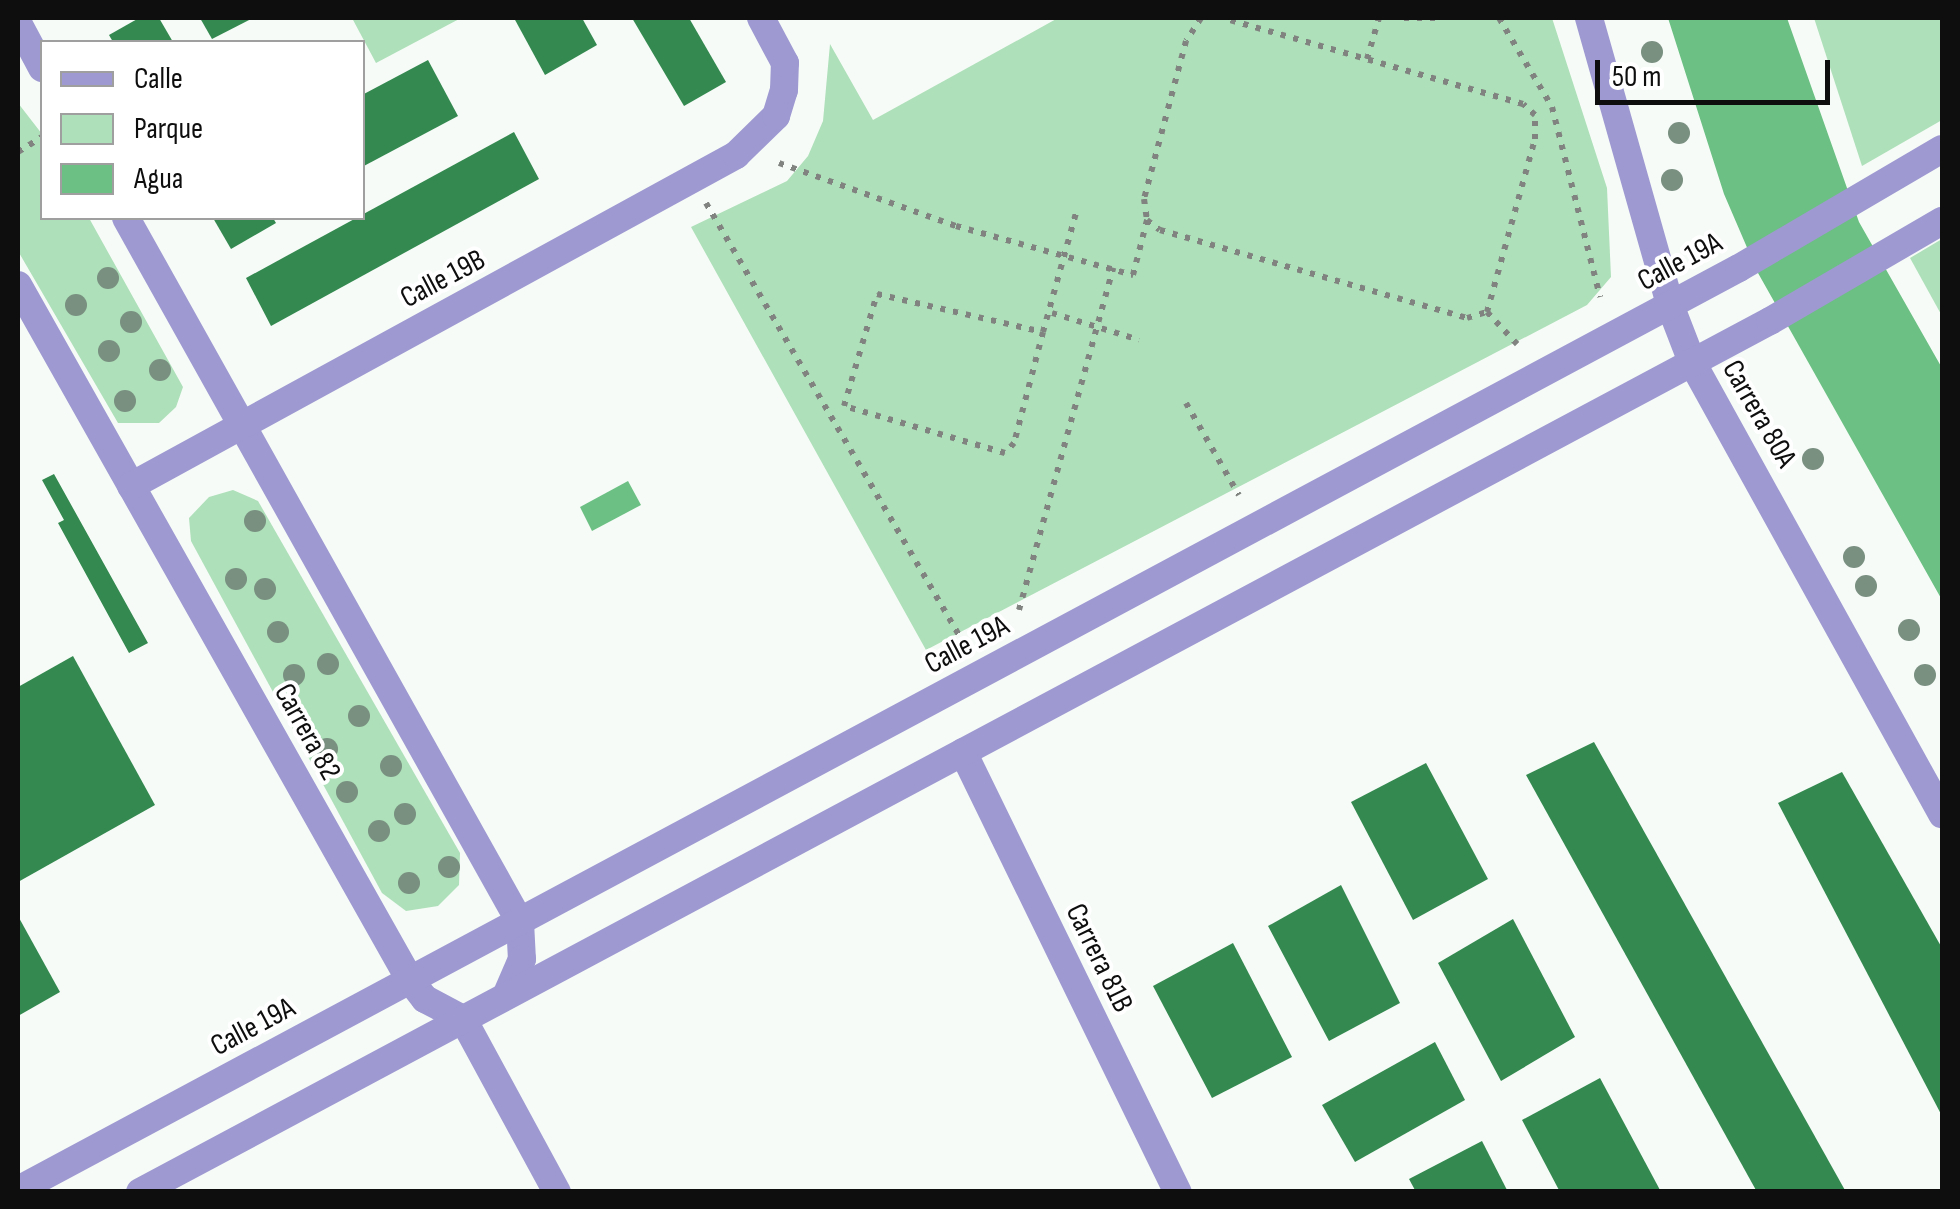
<!DOCTYPE html>
<style>
body{margin:0}
#map{position:relative;width:1960px;height:1209px;overflow:hidden;background:#f6fbf7;font-family:"Sofia Sans Condensed",sans-serif}
div>[style]{position:absolute}
.green>*{inset:0;background:#aee0b9}
.water>*{inset:0;background:#6cc083}
.building>*{inset:0;background:#33894f}
.path>*{height:6px;margin-top:-3px;transform-origin:0;background:repeating-linear-gradient(90deg,#808380 0 5px,transparent 0 13px)}
.minor>*{height:28px;margin:-14px;padding:0 14px;transform-origin:14px;border-radius:14px;background:#9e99d1}
.tertiary>*{height:28px;margin:-14px;padding:0 14px;transform-origin:14px;border-radius:14px;background:#9e99d1}
.trees>*{width:22px;height:22px;margin:-11px;border-radius:50%;background:#798f80}
span{translate:-50% -50%;white-space:nowrap;text-align:center;line-height:1.15;-webkit-text-stroke:8px #fff;paint-order:stroke}
.street-label{font-size:30px;color:#0d0e0d}
.frame{position:absolute;inset:0;border:20px solid #0d0e0d;pointer-events:none}
.legend{position:absolute;left:40px;top:40px;width:325px;height:180px;box-sizing:border-box;background:#fff;border:2px solid #9e9f9e;margin:0;padding:12px 18px;list-style:none;font-size:30px;color:#0d0e0d}
.legend li{display:flex;align-items:center;gap:20px;height:50px}
.legend b{width:50px;border:2px solid #9e9f9e}
.scale{position:absolute;left:1595px;top:60px;width:235px;height:45px;box-sizing:border-box;border:5px solid #0d0e0d;border-top:0;padding-left:12px;font-size:30px;line-height:35px;white-space:nowrap;color:#0d0e0d;-webkit-text-stroke:8px #fff;paint-order:stroke}
</style>
<div id="map">
<div class="green">
<div style="clip-path:polygon(352px 18px,461px 18px,376px 63px)"></div>
<div style="clip-path:polygon(1058px 18px,1552px 18px,1607px 188px,1611px 277px,1587px 305px,926px 650px,691px 227px,787px 181px,808px 156px,823px 121px,830px 44px,873px 120px)"></div>
<div style="clip-path:polygon(1814px 18px,1942px 18px,1942px 120px,1862px 166px)"></div>
<div style="clip-path:polygon(18px 103px,42px 134px,42px 218px,89px 218px,183px 387px,176px 407px,159px 423px,118px 423px,18px 251px)"></div>
<div style="clip-path:polygon(1942px 239px,1942px 316px,1910px 258px)"></div>
<div style="clip-path:polygon(233px 490px,258px 501px,460px 853px,459px 885px,438px 906px,406px 911px,382px 893px,191px 541px,189px 518px,209px 497px)"></div>
</div>
<div class="water">
<div style="clip-path:polygon(1668px 18px,1787px 18px,1859px 222px,1942px 368px,1942px 600px,1758px 273px,1724px 194px)"></div>
<div style="clip-path:polygon(628px 481px,641px 505px,592px 531px,580px 507px)"></div>
</div>
<div class="building">
<div style="clip-path:polygon(139px 18px,159px 18px,173px 42px,113px 42px,109px 35px)"></div>
<div style="clip-path:polygon(200px 18px,253px 18px,212px 39px)"></div>
<div style="clip-path:polygon(514px 18px,582px 18px,597px 45px,545px 75px)"></div>
<div style="clip-path:polygon(632px 18px,689px 18px,726px 82px,684px 106px)"></div>
<div style="clip-path:polygon(428px 60px,458px 116px,362px 167px,362px 95px)"></div>
<div style="clip-path:polygon(514px 132px,539px 179px,271px 326px,246px 278px)"></div>
<div style="clip-path:polygon(213px 218px,273px 218px,276px 223px,231px 249px)"></div>
<div style="clip-path:polygon(54px 474px,148px 643px,129px 653px,58px 523px,64px 520px,42px 480px)"></div>
<div style="clip-path:polygon(73px 656px,155px 805px,18px 882px,18px 687px)"></div>
<div style="clip-path:polygon(1594px 742px,1846px 1192px,1757px 1192px,1526px 775px)"></div>
<div style="clip-path:polygon(1426px 763px,1488px 879px,1413px 920px,1351px 802px)"></div>
<div style="clip-path:polygon(1842px 772px,1942px 948px,1942px 1116px,1778px 803px)"></div>
<div style="clip-path:polygon(1341px 885px,1400px 1003px,1329px 1041px,1268px 926px)"></div>
<div style="clip-path:polygon(18px 916px,60px 992px,18px 1016px)"></div>
<div style="clip-path:polygon(1513px 919px,1575px 1037px,1501px 1081px,1438px 963px)"></div>
<div style="clip-path:polygon(1233px 943px,1292px 1057px,1212px 1098px,1153px 986px)"></div>
<div style="clip-path:polygon(1435px 1042px,1465px 1100px,1355px 1162px,1322px 1105px)"></div>
<div style="clip-path:polygon(1600px 1078px,1660px 1190px,1658px 1192px,1560px 1192px,1522px 1120px)"></div>
<div style="clip-path:polygon(1482px 1141px,1508px 1192px,1416px 1192px,1409px 1179px)"></div>
</div>
<div class="path">
<div style="left:1201px;top:18px;width:27px;rotate:123deg"></div>
<div style="left:1186px;top:41px;width:163px;rotate:104.9deg"></div>
<div style="left:1144px;top:199px;width:21px;rotate:82deg"></div>
<div style="left:1147px;top:220px;width:16px;rotate:38deg"></div>
<div style="left:1160px;top:230px;width:319px;rotate:16deg"></div>
<div style="left:1467px;top:318px;width:21px;rotate:-17deg"></div>
<div style="left:1487px;top:312px;width:180px;rotate:-74.5deg"></div>
<div style="left:1535px;top:139px;width:24px;rotate:-90deg"></div>
<div style="left:1535px;top:115px;width:16px;rotate:-137deg"></div>
<div style="left:1523px;top:104px;width:312px;rotate:-164deg"></div>
<div style="left:1404px;top:18px;width:33px"></div>
<div style="left:1499px;top:18px;width:104px;rotate:59.2deg"></div>
<div style="left:1552px;top:107px;width:196px;rotate:75.8deg"></div>
<div style="left:1367px;top:59px;width:43px;rotate:-73.7deg"></div>
<div style="left:18px;top:152px;width:28px;rotate:-32deg"></div>
<div style="left:779px;top:163px;width:188px;rotate:19.6deg"></div>
<div style="left:956px;top:226px;width:184px;rotate:15.5deg"></div>
<div style="left:1133px;top:275px;width:57px;rotate:-75.7deg"></div>
<div style="left:706px;top:203px;width:509px;rotate:59.65deg"></div>
<div style="left:1487px;top:312px;width:44px;rotate:46.8deg"></div>
<div style="left:1052px;top:313px;width:91px;rotate:17.2deg"></div>
<div style="left:1043px;top:332px;width:115px;rotate:104.6deg"></div>
<div style="left:1014px;top:443px;width:13px;rotate:132deg"></div>
<div style="left:1005px;top:453px;width:168px;rotate:-163.7deg"></div>
<div style="left:844px;top:406px;width:117px;rotate:-73.6deg"></div>
<div style="left:877px;top:294px;width:170px;rotate:12.9deg"></div>
<div style="left:1043px;top:332px;width:128px;rotate:-74.5deg"></div>
<div style="left:1186px;top:403px;width:106px;rotate:60.1deg"></div>
<div style="left:1019px;top:610px;width:355px;rotate:-74.6deg"></div>
</div>
<div class="minor">
<div style="left:1589px;top:18px;width:298px;rotate:74.2deg"></div>
<div style="left:1670px;top:305px;width:61px;rotate:68.9deg"></div>
<div style="left:1692px;top:362px;width:517px;rotate:61.05deg"></div>
<div style="left:18px;top:23px;width:51px;rotate:61.9deg"></div>
<div style="left:126px;top:218px;width:807px;rotate:60.77deg"></div>
<div style="left:520px;top:922px;width:37px;rotate:87deg"></div>
<div style="left:522px;top:959px;width:40px;rotate:113.4deg"></div>
<div style="left:18px;top:285px;width:798px;rotate:60.58deg"></div>
<div style="left:410px;top:980px;width:24px;rotate:52deg"></div>
<div style="left:425px;top:999px;width:43px;rotate:27.8deg"></div>
<div style="left:463px;top:1019px;width:197px;rotate:61.5deg"></div>
<div style="left:131px;top:486px;width:690px;rotate:-28.68deg"></div>
<div style="left:736px;top:155px;width:56px;rotate:-44.3deg"></div>
<div style="left:776px;top:116px;width:27px;rotate:-73deg"></div>
<div style="left:784px;top:90px;width:27px;rotate:-88deg"></div>
<div style="left:785px;top:63px;width:51px;rotate:-118.1deg"></div>
<div style="left:963px;top:752px;width:490px;rotate:64deg"></div>
</div>
<div class="tertiary">
<div style="left:18px;top:1190px;width:1952px;rotate:-28.18deg"></div>
<div style="left:1739px;top:268px;width:235px;rotate:-30.4deg"></div>
<div style="left:140px;top:1192px;width:1848px;rotate:-28.12deg"></div>
<div style="left:1770px;top:321px;width:199px;rotate:-30.2deg"></div>
</div>
<div class="trees">
<div style="left:1652px;top:52px"></div>
<div style="left:1679px;top:133px"></div>
<div style="left:1672px;top:180px"></div>
<div style="left:108px;top:278px"></div>
<div style="left:76px;top:305px"></div>
<div style="left:131px;top:322px"></div>
<div style="left:109px;top:351px"></div>
<div style="left:160px;top:370px"></div>
<div style="left:125px;top:401px"></div>
<div style="left:1813px;top:459px"></div>
<div style="left:255px;top:521px"></div>
<div style="left:1854px;top:557px"></div>
<div style="left:236px;top:579px"></div>
<div style="left:1866px;top:586px"></div>
<div style="left:265px;top:589px"></div>
<div style="left:1909px;top:630px"></div>
<div style="left:278px;top:632px"></div>
<div style="left:328px;top:664px"></div>
<div style="left:294px;top:675px"></div>
<div style="left:1925px;top:675px"></div>
<div style="left:359px;top:716px"></div>
<div style="left:327px;top:749px"></div>
<div style="left:391px;top:766px"></div>
<div style="left:347px;top:792px"></div>
<div style="left:405px;top:814px"></div>
<div style="left:379px;top:831px"></div>
<div style="left:449px;top:867px"></div>
<div style="left:409px;top:883px"></div>
</div>
<div class="street-label">
<span style="left:1680px;top:262px;rotate:-28deg">Calle 19A</span>
<span style="left:443px;top:279px;rotate:-28deg">Calle 19B</span>
<span style="left:1759px;top:414px;rotate:60deg">Carrera 80A</span>
<span style="left:967px;top:645px;rotate:-28deg">Calle 19A</span>
<span style="left:307px;top:732px;rotate:61deg">Carrera 82</span>
<span style="left:1099px;top:958px;rotate:64deg">Carrera 81B</span>
<span style="left:253px;top:1027px;rotate:-28deg">Calle 19A</span>
</div>
<div class="frame"></div>
<ul class="legend">
<li><b style="height:12px;background:#9e99d1"></b>Calle</li>
<li><b style="height:28px;background:#aee0b9"></b>Parque</li>
<li><b style="height:28px;background:#6cc083"></b>Agua</li>
</ul>
<div class="scale">50 m</div>
</div>
